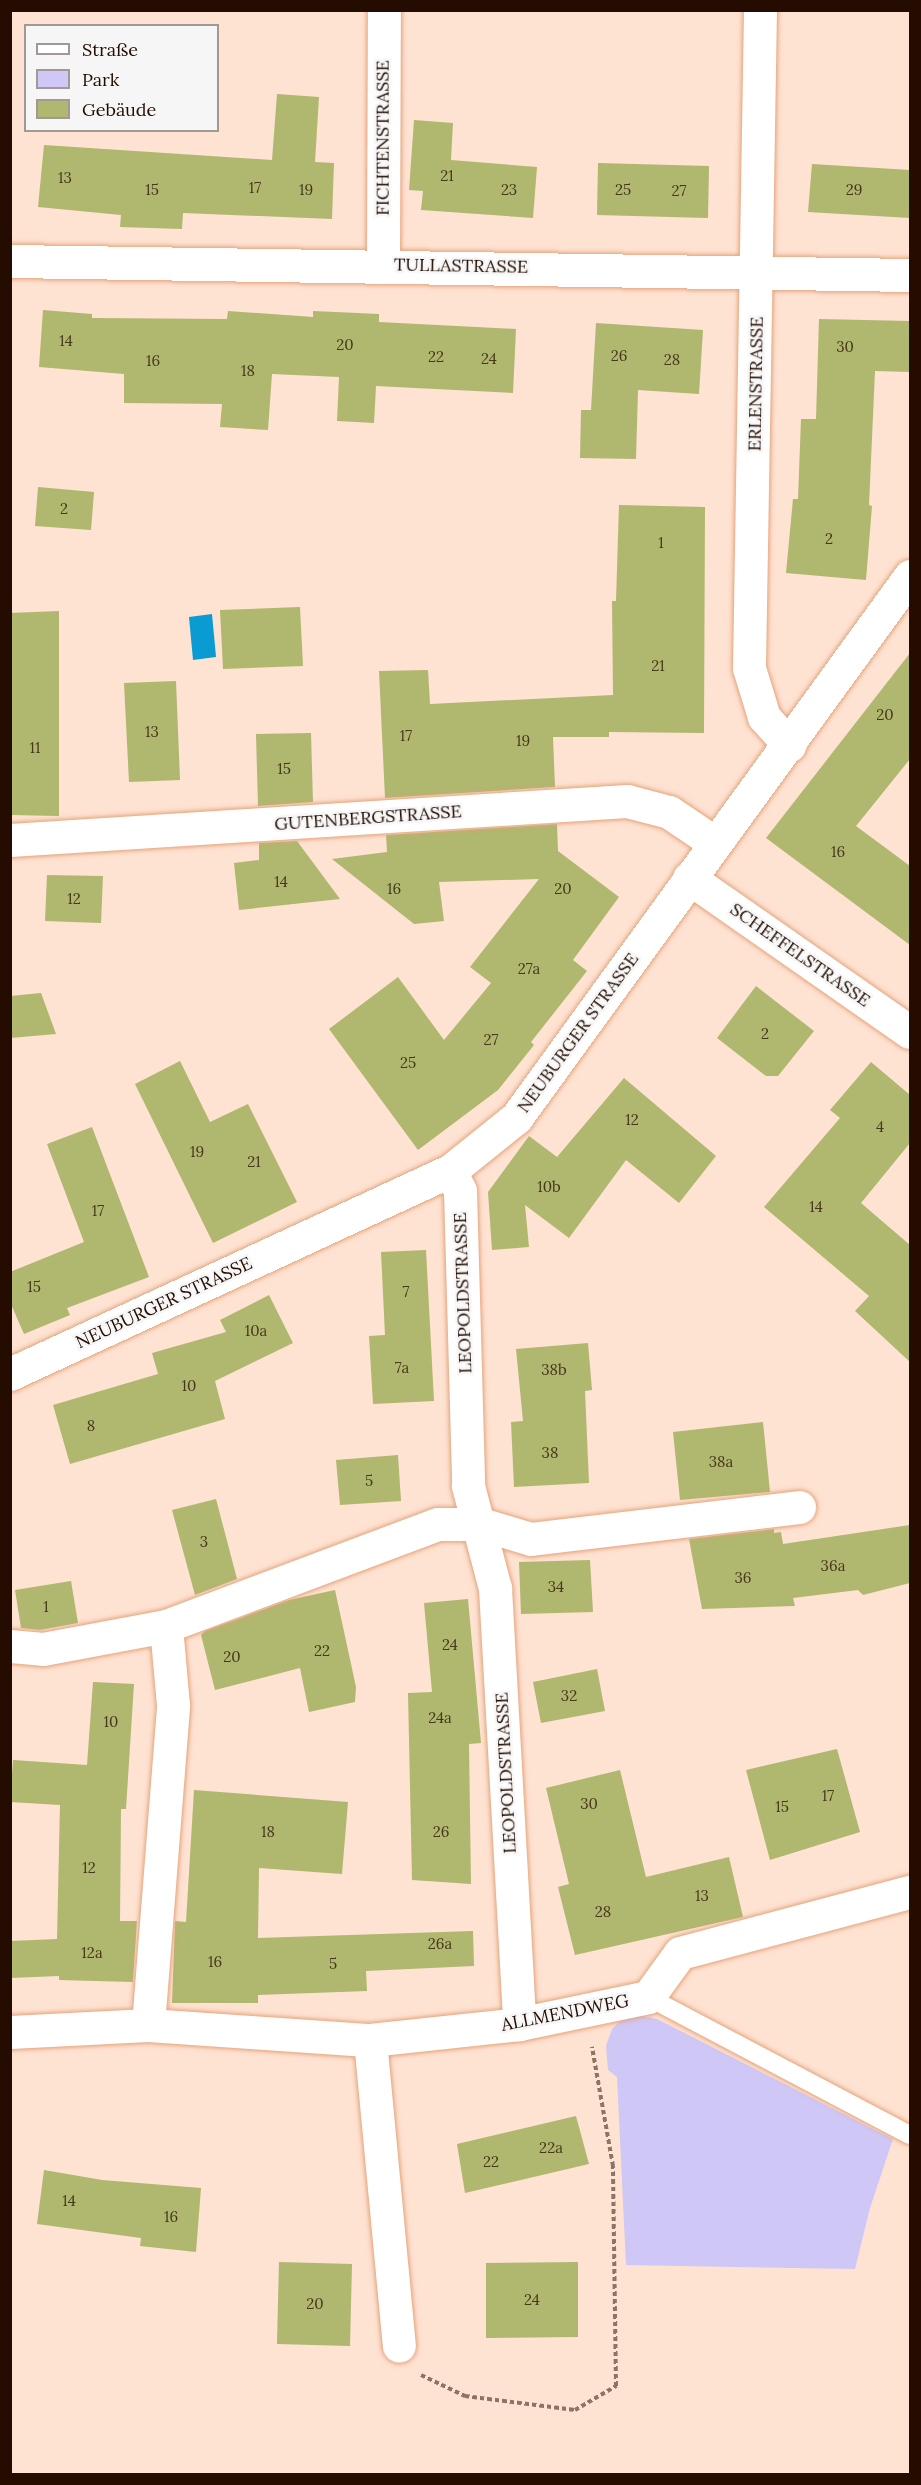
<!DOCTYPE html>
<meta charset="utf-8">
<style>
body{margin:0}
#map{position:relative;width:921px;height:2485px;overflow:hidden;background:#fee2d2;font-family:Lora,serif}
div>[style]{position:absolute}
.green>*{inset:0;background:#cfc7f5}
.water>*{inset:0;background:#0a9bd3}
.building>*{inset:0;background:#b0b76f}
.path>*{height:4px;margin-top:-2px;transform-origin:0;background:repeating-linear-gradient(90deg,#8d7466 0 4.5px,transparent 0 7.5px)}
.roads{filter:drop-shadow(0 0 2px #e5a47b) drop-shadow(0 0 2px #e5a47b)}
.service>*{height:18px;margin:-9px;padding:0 9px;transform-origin:9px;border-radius:9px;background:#fff}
.minor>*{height:33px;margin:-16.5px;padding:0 16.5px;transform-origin:16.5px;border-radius:16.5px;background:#fff}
span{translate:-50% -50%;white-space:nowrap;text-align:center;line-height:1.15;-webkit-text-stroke:5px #f6f6f6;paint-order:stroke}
.number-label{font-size:15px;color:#47381c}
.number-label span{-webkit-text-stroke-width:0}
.street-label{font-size:18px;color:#240d00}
.frame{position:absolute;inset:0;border:12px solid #240d00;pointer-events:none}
.legend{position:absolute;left:24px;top:24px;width:195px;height:108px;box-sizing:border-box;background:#f6f6f6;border:2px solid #a29994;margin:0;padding:8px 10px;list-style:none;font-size:18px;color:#240d00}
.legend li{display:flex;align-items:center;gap:12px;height:30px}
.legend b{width:30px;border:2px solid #a29994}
</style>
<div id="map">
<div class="green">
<div style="clip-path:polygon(638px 2015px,657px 2019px,893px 2139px,870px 2208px,855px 2269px,626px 2265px,617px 2077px,608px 2070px,606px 2046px,612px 2029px,621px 2020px)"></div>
</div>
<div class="water">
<div style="clip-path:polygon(212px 614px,216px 657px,193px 660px,189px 617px)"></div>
</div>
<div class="building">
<div style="clip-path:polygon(277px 94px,319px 97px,315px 162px,334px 163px,332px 219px,183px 213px,182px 229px,120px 227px,121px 215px,38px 207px,44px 145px,272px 160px)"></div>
<div style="clip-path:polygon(414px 120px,453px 123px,451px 160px,537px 167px,533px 218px,421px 210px,423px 191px,409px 190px)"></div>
<div style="clip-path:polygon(598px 163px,709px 166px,708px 218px,597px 215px)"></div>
<div style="clip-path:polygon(812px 164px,910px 170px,910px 218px,808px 212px)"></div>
<div style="clip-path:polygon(43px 310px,92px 314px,92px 318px,227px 319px,228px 311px,313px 317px,313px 311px,379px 314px,379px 322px,516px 329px,513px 393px,376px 386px,374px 423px,337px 421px,339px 377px,272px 374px,268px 430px,220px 427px,222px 404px,124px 403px,124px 374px,39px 367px)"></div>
<div style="clip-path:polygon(819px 319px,910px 321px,910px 372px,875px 371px,869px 505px,872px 506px,866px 580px,786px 573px,793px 499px,798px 499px,801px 419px,816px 419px)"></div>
<div style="clip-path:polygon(596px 323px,703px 330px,699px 394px,638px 390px,636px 459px,580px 458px,581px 410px,591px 410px)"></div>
<div style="clip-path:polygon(38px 487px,94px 492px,91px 530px,35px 526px)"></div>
<div style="clip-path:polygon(619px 505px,705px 507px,704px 733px,609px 732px,609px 737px,553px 737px,555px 787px,385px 798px,379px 671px,428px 670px,430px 704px,613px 695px,612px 601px,616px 601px)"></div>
<div style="clip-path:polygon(300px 607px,303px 666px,223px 669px,220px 610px)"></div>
<div style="clip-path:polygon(59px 611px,59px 816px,10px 815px,10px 613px)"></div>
<div style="clip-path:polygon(910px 653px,910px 759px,856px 826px,910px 866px,910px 945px,766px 838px)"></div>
<div style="clip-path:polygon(176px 681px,180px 780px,129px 782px,124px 683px)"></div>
<div style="clip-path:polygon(311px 733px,313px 802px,258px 806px,256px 734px)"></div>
<div style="clip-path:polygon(557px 824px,558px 851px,619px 897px,573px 960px,587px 971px,531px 1042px,534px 1045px,498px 1090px,418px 1150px,329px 1029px,398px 977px,444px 1040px,491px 983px,470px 967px,539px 879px,439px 882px,444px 921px,414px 924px,332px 859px,387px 852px,386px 835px)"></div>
<div style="clip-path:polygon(297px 841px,340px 899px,239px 910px,234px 863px,259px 860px,259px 843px)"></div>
<div style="clip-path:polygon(47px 875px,103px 876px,101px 923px,45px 921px)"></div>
<div style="clip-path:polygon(756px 986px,814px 1031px,778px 1076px,766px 1076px,717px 1038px)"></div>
<div style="clip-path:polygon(41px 993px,56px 1034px,10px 1038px,10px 996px)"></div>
<div style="clip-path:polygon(180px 1061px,210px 1122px,248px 1104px,297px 1202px,213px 1243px,135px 1084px)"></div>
<div style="clip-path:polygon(871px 1062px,910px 1095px,910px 1143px,861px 1203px,910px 1245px,910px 1362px,855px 1311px,869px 1296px,764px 1207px,840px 1118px,830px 1110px)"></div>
<div style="clip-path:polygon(624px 1078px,716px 1156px,679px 1203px,626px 1160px,569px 1238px,525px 1205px,529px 1247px,492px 1250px,488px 1192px,529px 1136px,557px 1157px)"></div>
<div style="clip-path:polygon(92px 1127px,149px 1277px,67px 1308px,70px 1315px,24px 1334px,10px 1302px,10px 1272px,84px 1242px,47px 1144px)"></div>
<div style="clip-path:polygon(426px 1250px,434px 1401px,373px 1404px,369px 1336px,385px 1335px,381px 1252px)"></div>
<div style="clip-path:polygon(269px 1295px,293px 1343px,215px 1381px,225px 1419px,70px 1464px,53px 1405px,158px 1374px,152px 1353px,226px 1332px,220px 1320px)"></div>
<div style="clip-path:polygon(588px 1343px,592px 1390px,585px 1391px,589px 1483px,514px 1487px,511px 1422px,523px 1421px,516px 1349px)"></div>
<div style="clip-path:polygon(763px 1422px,770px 1492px,680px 1500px,673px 1432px)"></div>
<div style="clip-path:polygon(398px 1455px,401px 1501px,340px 1505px,336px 1460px)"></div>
<div style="clip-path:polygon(216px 1499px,237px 1579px,195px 1595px,172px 1510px)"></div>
<div style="clip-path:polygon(910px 1525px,910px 1583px,863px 1595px,858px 1590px,793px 1598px,795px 1606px,702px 1609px,689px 1539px,774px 1529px,774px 1533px,781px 1532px,783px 1544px)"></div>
<div style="clip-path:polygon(590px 1560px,593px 1612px,521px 1614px,519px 1562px)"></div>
<div style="clip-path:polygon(71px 1581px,78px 1623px,40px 1630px,21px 1628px,15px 1590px)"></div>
<div style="clip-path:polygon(335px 1590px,356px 1687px,355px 1702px,309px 1712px,300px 1668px,215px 1690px,201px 1635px,205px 1631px,289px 1600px)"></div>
<div style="clip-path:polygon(468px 1599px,481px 1743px,469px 1744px,471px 1884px,412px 1880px,408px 1693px,432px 1692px,424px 1603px)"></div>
<div style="clip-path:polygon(597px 1669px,605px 1711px,541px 1723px,533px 1682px)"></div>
<div style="clip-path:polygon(93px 1682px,134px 1684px,126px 1809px,121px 1809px,120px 1921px,137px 1921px,133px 1982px,59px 1980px,59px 1976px,10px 1978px,10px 1941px,57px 1939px,60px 1805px,10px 1802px,13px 1760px,87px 1765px)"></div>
<div style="clip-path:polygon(837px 1749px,860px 1832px,770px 1860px,746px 1770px)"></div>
<div style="clip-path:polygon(620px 1770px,646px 1877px,729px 1857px,743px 1917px,575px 1955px,558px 1887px,569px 1884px,546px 1788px)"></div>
<div style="clip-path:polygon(194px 1790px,348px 1802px,342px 1874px,259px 1868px,258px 1938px,473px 1931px,474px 1966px,366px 1971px,367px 1991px,258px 1995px,258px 2003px,172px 2003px,175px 1921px,186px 1922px)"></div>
<div style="clip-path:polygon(576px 2116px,589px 2164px,465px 2193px,457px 2144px)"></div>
<div style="clip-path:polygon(44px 2170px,102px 2180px,201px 2188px,196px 2252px,140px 2246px,141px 2238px,37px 2224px)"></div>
<div style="clip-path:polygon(279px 2262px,352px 2264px,350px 2346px,277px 2344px)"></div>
<div style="clip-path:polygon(578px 2262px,578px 2337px,486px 2338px,486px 2263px)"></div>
</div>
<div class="path">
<div style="left:421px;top:2375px;width:49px;rotate:25.5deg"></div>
<div style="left:465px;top:2396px;width:111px;rotate:7.3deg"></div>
<div style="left:575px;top:2410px;width:48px;rotate:-30.3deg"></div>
<div style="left:616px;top:2386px;width:220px;rotate:-90.8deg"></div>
<div style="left:613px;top:2166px;width:121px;rotate:-100deg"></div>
</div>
<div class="roads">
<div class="service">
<div style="left:648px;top:1997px;width:296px;rotate:27.8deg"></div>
</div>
<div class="minor">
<div style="left:760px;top:10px;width:658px;rotate:90.96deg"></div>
<div style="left:749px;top:668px;width:51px;rotate:73deg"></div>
<div style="left:764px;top:717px;width:38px;rotate:48deg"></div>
<div style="left:10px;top:261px;width:900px;rotate:0.89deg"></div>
<div style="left:383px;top:265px;width:255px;rotate:-89.8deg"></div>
<div style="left:10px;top:840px;width:618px;rotate:-3.62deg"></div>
<div style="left:627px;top:801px;width:43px;rotate:14.7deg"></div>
<div style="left:669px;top:812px;width:55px;rotate:34deg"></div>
<div style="left:689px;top:878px;width:269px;rotate:34.9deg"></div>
<div style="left:450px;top:1171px;width:22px;rotate:63deg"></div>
<div style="left:460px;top:1191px;width:295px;rotate:88.4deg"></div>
<div style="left:468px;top:1486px;width:106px;rotate:75.2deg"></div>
<div style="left:495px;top:1588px;width:437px;rotate:86.8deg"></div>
<div style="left:10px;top:1374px;width:485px;rotate:-24.8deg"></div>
<div style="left:450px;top:1171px;width:85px;rotate:-38.8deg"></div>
<div style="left:516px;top:1118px;width:670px;rotate:-53.99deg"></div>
<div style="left:10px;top:1646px;width:33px;rotate:5deg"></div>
<div style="left:43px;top:1649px;width:125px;rotate:-10.6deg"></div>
<div style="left:166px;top:1626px;width:290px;rotate:-20.6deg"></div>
<div style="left:438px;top:1524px;width:43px"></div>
<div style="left:481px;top:1524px;width:52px;rotate:16.7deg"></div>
<div style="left:531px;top:1539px;width:270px;rotate:-6.8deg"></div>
<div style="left:148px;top:2025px;width:321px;rotate:-85.5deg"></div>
<div style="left:173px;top:1705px;width:79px;rotate:-95.1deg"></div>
<div style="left:10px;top:2032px;width:138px;rotate:-2.9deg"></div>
<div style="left:148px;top:2025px;width:223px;rotate:3.9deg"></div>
<div style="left:370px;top:2040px;width:150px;rotate:-6.1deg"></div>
<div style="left:519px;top:2024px;width:132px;rotate:-11.8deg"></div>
<div style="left:648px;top:1997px;width:54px;rotate:-54deg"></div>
<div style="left:680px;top:1953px;width:238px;rotate:-14.9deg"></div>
<div style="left:370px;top:2040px;width:307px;rotate:84.6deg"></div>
</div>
</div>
<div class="number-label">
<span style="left:447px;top:176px">21</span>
<span style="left:65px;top:178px">13</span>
<span style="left:255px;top:188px">17</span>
<span style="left:152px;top:190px">15</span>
<span style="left:306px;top:190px">19</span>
<span style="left:509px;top:190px">23</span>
<span style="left:623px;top:190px">25</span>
<span style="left:854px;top:190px">29</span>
<span style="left:679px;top:191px">27</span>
<span style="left:66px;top:341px">14</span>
<span style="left:345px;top:345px">20</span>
<span style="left:845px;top:347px">30</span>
<span style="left:619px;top:356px">26</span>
<span style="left:436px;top:357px">22</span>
<span style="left:489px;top:359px">24</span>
<span style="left:672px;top:360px">28</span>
<span style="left:153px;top:361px">16</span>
<span style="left:248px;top:371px">18</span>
<span style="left:64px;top:509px">2</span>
<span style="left:829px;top:539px">2</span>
<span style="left:661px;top:543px">1</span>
<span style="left:658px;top:666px">21</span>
<span style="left:885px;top:715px">20</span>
<span style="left:152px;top:732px">13</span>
<span style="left:406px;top:736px">17</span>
<span style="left:523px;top:741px">19</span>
<span style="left:35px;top:748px">11</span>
<span style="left:284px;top:769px">15</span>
<span style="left:838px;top:852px">16</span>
<span style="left:281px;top:882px">14</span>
<span style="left:394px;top:889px">16</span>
<span style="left:563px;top:889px">20</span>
<span style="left:74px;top:899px">12</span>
<span style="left:529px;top:969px">27a</span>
<span style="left:765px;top:1034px">2</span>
<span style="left:491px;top:1040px">27</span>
<span style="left:408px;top:1063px">25</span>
<span style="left:632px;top:1120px">12</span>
<span style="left:880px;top:1127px">4</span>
<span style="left:197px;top:1152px">19</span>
<span style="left:254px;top:1162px">21</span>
<span style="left:549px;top:1187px">10b</span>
<span style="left:816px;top:1207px">14</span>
<span style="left:98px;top:1211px">17</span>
<span style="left:34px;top:1287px">15</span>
<span style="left:406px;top:1292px">7</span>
<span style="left:256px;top:1331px">10a</span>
<span style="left:402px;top:1368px">7a</span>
<span style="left:554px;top:1370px">38b</span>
<span style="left:189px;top:1386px">10</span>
<span style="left:91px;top:1426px">8</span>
<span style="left:550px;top:1453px">38</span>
<span style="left:721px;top:1462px">38a</span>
<span style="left:369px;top:1481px">5</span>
<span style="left:204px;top:1542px">3</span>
<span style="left:833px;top:1566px">36a</span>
<span style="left:743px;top:1578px">36</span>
<span style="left:556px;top:1587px">34</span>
<span style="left:46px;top:1607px">1</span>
<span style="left:450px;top:1645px">24</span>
<span style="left:322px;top:1651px">22</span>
<span style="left:232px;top:1657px">20</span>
<span style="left:569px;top:1696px">32</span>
<span style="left:440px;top:1718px">24a</span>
<span style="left:111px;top:1722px">10</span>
<span style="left:828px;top:1796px">17</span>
<span style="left:589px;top:1804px">30</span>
<span style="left:782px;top:1807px">15</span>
<span style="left:268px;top:1832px">18</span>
<span style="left:441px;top:1832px">26</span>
<span style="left:89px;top:1868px">12</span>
<span style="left:702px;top:1896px">13</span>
<span style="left:603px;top:1912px">28</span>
<span style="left:440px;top:1944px">26a</span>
<span style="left:92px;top:1953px">12a</span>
<span style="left:215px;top:1962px">16</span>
<span style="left:333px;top:1964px">5</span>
<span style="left:551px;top:2148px">22a</span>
<span style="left:491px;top:2162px">22</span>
<span style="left:69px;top:2201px">14</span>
<span style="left:171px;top:2217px">16</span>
<span style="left:532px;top:2300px">24</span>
<span style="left:315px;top:2304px">20</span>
</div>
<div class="street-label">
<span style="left:383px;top:138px;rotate:-90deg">FICHTENSTRASSE</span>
<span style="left:461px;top:266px;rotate:1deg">TULLASTRASSE</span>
<span style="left:756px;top:384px;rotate:-89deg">ERLENSTRASSE</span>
<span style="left:368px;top:818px;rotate:-4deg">GUTENBERGSTRASSE</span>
<span style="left:800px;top:955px;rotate:35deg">SCHEFFELSTRASSE</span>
<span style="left:578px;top:1033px;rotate:-54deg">NEUBURGER STRASSE</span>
<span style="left:463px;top:1293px;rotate:-92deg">LEOPOLDSTRASSE</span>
<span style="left:164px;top:1303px;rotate:-25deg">NEUBURGER STRASSE</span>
<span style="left:506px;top:1773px;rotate:-93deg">LEOPOLDSTRASSE</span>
<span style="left:565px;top:2013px;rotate:-11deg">ALLMENDWEG</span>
</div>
<div class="frame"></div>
<ul class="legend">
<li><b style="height:8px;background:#fff"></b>Straße</li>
<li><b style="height:16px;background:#cfc7f5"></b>Park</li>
<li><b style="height:16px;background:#b0b76f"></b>Gebäude</li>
</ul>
</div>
